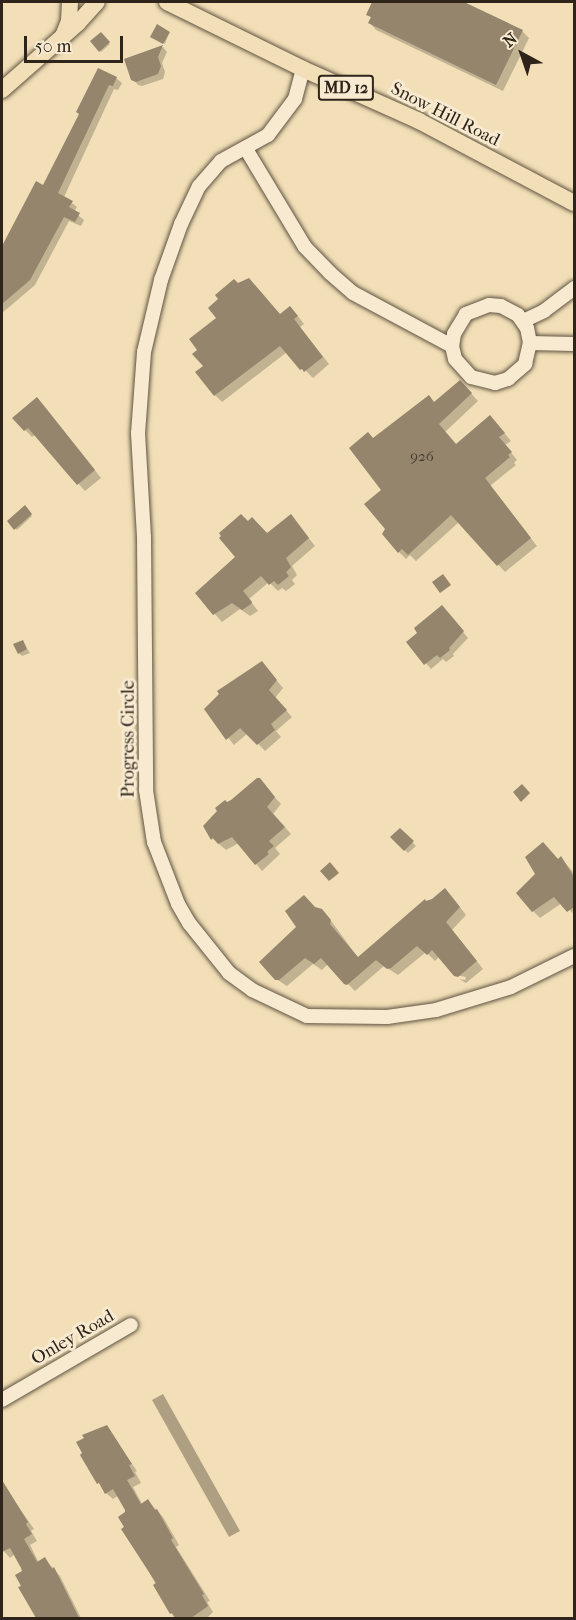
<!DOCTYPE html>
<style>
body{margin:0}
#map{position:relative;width:576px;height:1620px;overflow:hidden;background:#f2dfb7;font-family:"IM FELL French Canon",serif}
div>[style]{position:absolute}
.water>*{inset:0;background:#af9f82}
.shadow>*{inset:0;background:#0003}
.building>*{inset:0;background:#94856c}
.roads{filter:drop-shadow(0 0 2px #5f5341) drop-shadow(0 0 2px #5f5341)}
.minor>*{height:14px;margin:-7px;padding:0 7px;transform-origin:7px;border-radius:7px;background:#f7ead0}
.major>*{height:16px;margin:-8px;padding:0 8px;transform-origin:8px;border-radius:8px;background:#f2dfb7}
span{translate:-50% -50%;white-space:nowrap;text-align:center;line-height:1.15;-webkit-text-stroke:6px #f7ead0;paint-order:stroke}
.number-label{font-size:15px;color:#483c2e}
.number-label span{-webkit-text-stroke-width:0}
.shield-label span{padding:2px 4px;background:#f7ead0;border:2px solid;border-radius:4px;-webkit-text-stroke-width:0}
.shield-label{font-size:16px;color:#2e241a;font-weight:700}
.street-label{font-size:18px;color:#2e241a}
.frame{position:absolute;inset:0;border:3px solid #2e241a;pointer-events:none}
.north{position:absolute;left:492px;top:24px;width:60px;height:60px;-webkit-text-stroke:4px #f7ead0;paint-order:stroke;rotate:320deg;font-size:16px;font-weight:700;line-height:24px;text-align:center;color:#2e241a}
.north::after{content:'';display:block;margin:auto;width:21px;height:27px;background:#2e241a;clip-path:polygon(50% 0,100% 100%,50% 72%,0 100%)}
.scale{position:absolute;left:24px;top:36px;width:99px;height:27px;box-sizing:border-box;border:3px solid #2e241a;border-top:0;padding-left:8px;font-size:18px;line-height:21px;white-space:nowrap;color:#2e241a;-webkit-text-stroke:4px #f7ead0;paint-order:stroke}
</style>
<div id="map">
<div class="water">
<div style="clip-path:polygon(163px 1394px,240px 1531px,229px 1537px,152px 1400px)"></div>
</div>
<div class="shadow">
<div style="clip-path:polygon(373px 2px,461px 2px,522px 31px,529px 38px,503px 91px,376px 30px,370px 23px,372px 18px,368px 14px)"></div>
<div style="clip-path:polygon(169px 33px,165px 44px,153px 38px)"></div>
<div style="clip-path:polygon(101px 34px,110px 44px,101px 52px,92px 41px)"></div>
<div style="clip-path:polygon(163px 47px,167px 52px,162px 63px,165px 72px,163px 79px,142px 86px,138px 85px,133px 79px,126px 60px)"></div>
<div style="clip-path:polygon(116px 78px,122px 83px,118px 90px,114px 89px,64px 197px,77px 207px,74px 212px,84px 220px,81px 226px,69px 221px,35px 285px,2px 313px,2px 249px,37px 183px,44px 187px,80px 115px,78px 112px)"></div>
<div style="clip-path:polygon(297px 315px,304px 324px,300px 327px,329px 364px,313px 378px,287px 352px,222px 402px,215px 395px,281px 316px)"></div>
<div style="clip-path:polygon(467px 389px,478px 401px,445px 432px,457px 446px,497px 424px,511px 441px,505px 445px,517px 460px,514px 463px,516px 465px,490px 486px,537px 546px,505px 572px,459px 522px,416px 561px,410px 555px,406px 559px,399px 552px,387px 529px,374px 440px,435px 403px)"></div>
<div style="clip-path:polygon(44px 406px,101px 478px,85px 491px,35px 435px,32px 437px,14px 418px)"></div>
<div style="clip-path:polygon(25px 507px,32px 516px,17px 530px,9px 521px)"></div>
<div style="clip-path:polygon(291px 516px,315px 546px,292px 566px,297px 575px,292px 580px,295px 584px,286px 591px,282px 588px,278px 591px,269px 582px,249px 599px,258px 611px,250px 616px,240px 609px,222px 622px,197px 594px)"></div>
<div style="clip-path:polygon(447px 612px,468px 638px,453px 654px,454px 656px,446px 662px,443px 659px,431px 669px,408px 643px)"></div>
<div style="clip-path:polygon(22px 641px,30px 653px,22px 656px,19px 653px)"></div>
<div style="clip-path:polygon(268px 670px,283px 688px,275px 698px,292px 717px,276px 731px,281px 737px,265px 751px,248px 733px,234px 745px,206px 709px)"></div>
<div style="clip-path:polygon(266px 787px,281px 804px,273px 814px,291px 834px,275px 848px,280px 854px,262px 871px,239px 843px,226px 850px,213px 839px,204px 826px,227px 804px)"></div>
<div style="clip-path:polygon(400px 830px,416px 846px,408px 853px,392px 837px)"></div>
<div style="clip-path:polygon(561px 858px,574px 873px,574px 914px,562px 903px,540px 918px,533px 911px)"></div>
<div style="clip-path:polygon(452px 897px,466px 915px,452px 930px,483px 969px,466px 983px,459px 979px,465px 980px,466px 977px,455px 975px,440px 956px,435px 961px,426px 952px,398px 975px,384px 966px,355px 991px,328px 964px,322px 970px,313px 964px,287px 986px,276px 979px,315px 909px,329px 918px,359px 959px)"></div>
<div style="clip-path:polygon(106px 1427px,137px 1471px,135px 1472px,141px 1483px,133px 1487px,142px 1504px,148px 1501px,163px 1517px,179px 1545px,176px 1547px,210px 1601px,207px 1602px,213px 1612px,207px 1618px,176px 1618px,171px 1613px,126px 1528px,127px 1513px,118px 1496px,113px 1499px,106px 1493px,78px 1443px,97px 1429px,99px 1431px)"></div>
<div style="clip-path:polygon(3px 1485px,34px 1529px,31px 1531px,37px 1541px,30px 1545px,39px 1563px,45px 1559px,60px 1576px,81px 1618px,40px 1618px,20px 1588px,23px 1586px,23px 1571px,15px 1554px,10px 1558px,2px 1549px)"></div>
</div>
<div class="building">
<div style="clip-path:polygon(372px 2px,464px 2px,523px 30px,496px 85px,368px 23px,371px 17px,366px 15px)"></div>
<div style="clip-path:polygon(157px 24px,170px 32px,163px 44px,150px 37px)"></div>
<div style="clip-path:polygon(101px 32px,110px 42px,99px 52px,90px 41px)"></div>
<div style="clip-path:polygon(163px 45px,158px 57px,161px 66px,158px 74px,136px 82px,131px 80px,124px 59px)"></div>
<div style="clip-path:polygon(98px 68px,117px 77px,113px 86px,109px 85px,58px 193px,73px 201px,69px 207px,80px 213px,75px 222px,64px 217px,30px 280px,2px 304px,2px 246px,36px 181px,43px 185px,79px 114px,76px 112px)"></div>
<div style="clip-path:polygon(249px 278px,280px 314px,290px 306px,298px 316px,294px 319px,323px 357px,304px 372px,302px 369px,300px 370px,280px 346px,214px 396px,195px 372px,203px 366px,192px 354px,197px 350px,189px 339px,216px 318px,208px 308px,218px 299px,215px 295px,234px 279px,238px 283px)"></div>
<div style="clip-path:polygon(460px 380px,472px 393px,439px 424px,456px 444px,490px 415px,505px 433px,499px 437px,512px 452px,508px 455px,510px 457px,485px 478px,531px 538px,497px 566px,451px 515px,408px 555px,402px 549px,398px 553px,382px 534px,385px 529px,364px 504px,381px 490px,349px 448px,368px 432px,373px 438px,429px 395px,434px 402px)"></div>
<div style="clip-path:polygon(37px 397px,95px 470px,77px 485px,28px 428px,24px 431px,12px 418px)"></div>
<div style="clip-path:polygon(25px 505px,32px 514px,14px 530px,7px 521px)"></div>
<div style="clip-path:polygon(241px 514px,248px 521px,252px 517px,267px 533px,291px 514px,309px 538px,286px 558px,291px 567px,286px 572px,289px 576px,278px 585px,274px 581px,269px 585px,261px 576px,243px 591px,252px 602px,251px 604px,242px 610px,232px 603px,213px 615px,195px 593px,235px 557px,219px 538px,221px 536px,219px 533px)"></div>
<div style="clip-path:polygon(443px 574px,451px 585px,440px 593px,432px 582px)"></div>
<div style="clip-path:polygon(442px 605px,464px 631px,449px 648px,450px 650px,440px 658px,437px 655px,424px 665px,406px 642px,417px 633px,414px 628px)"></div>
<div style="clip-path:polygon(23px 640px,27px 649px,18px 654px,13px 644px)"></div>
<div style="clip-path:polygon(262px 661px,277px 680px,269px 690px,287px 710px,271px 724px,275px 730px,257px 745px,240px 728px,226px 740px,204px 709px,219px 694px,217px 691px)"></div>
<div style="clip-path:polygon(257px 778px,260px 778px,275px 797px,267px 807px,285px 827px,269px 841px,274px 846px,267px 852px,269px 854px,255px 865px,232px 837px,218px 844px,213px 838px,211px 840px,203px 826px,217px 811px,215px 808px,225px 800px,227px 802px,231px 800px)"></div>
<div style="clip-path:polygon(522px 784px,530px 793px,521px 802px,513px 792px)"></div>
<div style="clip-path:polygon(400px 828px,414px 841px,404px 851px,390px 837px)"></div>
<div style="clip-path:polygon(543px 842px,558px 859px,561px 856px,574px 877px,574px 907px,567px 912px,554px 897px,532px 912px,516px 893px,535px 874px,525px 857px)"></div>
<div style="clip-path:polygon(330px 862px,339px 873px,329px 881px,320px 871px)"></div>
<div style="clip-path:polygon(445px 888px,460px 907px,446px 922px,477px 961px,458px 977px,454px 976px,432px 950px,427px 955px,417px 946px,391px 968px,387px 969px,376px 960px,347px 985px,344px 984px,321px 958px,314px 964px,305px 958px,279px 980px,275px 980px,259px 962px,296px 927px,285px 911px,304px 895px,315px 907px,322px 909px,331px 920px,330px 924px,358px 957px,425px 899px,426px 901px,432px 899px)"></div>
<div style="clip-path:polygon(107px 1425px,132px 1464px,129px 1465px,135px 1476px,127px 1480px,141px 1504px,148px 1499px,155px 1510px,157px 1509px,173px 1538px,171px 1540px,204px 1594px,202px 1595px,208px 1606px,191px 1618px,175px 1618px,172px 1613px,170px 1614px,153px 1585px,156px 1583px,121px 1529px,124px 1527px,118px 1517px,125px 1512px,125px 1510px,113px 1489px,105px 1494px,99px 1483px,97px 1484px,80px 1455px,82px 1453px,76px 1442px,84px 1438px,82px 1435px)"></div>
<div style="clip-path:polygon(2px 1480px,28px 1522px,26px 1524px,32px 1534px,24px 1539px,36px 1560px,37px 1562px,45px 1557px,52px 1569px,54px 1567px,79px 1618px,36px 1618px,18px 1587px,21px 1586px,15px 1575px,22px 1571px,21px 1568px,10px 1548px,2px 1552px)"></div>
</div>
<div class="roads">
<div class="minor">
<div style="left:303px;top:69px;width:31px;rotate:105deg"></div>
<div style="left:295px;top:99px;width:45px;rotate:126.9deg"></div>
<div style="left:268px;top:135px;width:54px;rotate:151deg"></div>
<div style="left:221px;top:161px;width:33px;rotate:131deg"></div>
<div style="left:199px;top:186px;width:42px;rotate:115.3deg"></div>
<div style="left:181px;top:224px;width:59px;rotate:109.7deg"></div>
<div style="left:161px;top:280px;width:74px;rotate:103.3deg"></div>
<div style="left:144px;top:352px;width:81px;rotate:94.2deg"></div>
<div style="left:138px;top:433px;width:105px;rotate:86.7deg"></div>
<div style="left:144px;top:538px;width:252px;rotate:89.5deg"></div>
<div style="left:146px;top:790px;width:53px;rotate:81.3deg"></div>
<div style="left:154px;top:842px;width:66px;rotate:68.8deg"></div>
<div style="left:178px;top:904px;width:22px;rotate:60deg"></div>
<div style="left:189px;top:923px;width:64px;rotate:51.3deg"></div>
<div style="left:229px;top:973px;width:29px;rotate:36deg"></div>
<div style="left:252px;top:990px;width:61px;rotate:25.3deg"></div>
<div style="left:307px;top:1016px;width:80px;rotate:0.7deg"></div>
<div style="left:387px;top:1017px;width:49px;rotate:-8.1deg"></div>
<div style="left:436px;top:1010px;width:78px;rotate:-17deg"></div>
<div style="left:511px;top:987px;width:70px;rotate:-26.2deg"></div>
<div style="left:246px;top:149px;width:114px;rotate:59deg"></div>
<div style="left:305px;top:247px;width:36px;rotate:46deg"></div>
<div style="left:330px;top:273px;width:30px;rotate:41deg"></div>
<div style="left:353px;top:293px;width:112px;rotate:28.2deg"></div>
<div style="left:452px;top:346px;width:13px;rotate:77deg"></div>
<div style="left:455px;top:359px;width:24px;rotate:48deg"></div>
<div style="left:471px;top:377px;width:25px;rotate:14deg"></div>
<div style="left:495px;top:383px;width:14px;rotate:-17deg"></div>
<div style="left:508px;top:379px;width:23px;rotate:-41deg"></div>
<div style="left:525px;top:364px;width:22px;rotate:-77deg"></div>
<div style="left:530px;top:343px;width:15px;rotate:-101deg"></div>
<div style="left:527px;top:328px;width:16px;rotate:-125deg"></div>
<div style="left:518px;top:315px;width:19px;rotate:-152deg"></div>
<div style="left:501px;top:306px;width:12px;rotate:-175deg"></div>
<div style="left:489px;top:305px;width:25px;rotate:159deg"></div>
<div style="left:466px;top:314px;width:23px;rotate:121deg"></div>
<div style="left:454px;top:334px;width:12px;rotate:99deg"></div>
<div style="left:523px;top:321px;width:23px;rotate:-25deg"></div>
<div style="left:544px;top:311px;width:38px;rotate:-37deg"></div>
<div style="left:530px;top:343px;width:44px;rotate:1.3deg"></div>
<div style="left:2px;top:1400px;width:149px;rotate:-30.2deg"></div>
</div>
<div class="major">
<div style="left:167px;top:2px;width:152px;rotate:26.2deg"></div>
<div style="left:303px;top:69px;width:127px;rotate:24.1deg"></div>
<div style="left:419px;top:121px;width:175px;rotate:27.9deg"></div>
<div style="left:63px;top:36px;width:16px;rotate:-68deg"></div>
<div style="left:69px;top:21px;width:19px;rotate:-87deg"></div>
<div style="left:2px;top:90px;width:101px;rotate:-41.4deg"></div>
<div style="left:78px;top:23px;width:28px;rotate:-48deg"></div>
</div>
</div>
<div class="number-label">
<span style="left:422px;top:457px">926</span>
</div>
<div class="shield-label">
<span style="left:346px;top:88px">MD 12</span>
</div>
<div class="street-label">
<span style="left:445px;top:115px;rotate:27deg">Snow Hill Road</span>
<span style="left:129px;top:739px;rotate:-90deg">Progress Circle</span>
<span style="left:73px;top:1338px;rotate:-30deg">Onley Road</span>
</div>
<div class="frame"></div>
<div class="north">N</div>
<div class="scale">50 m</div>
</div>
